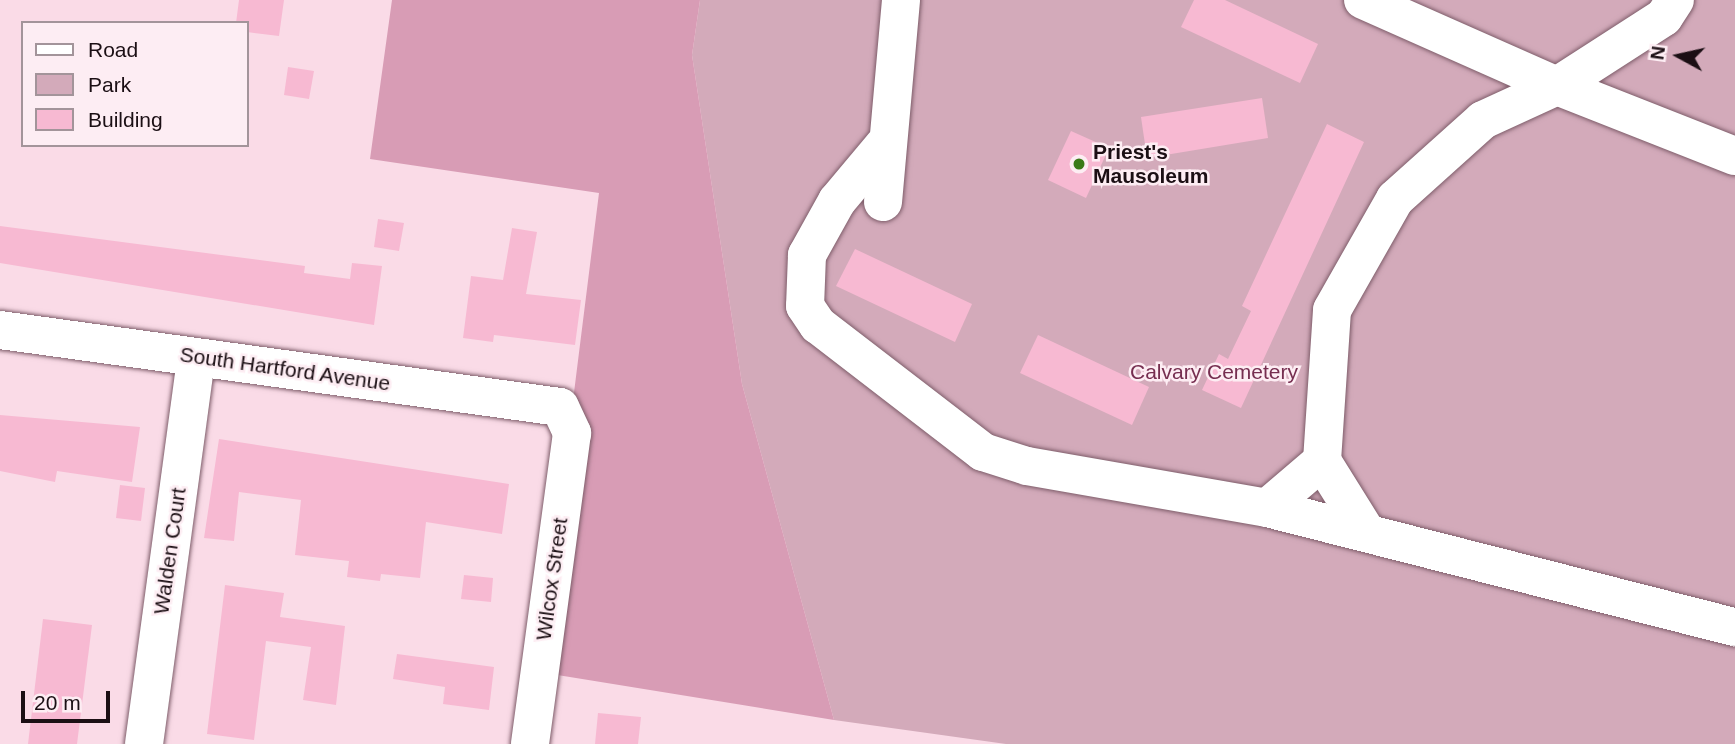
<!DOCTYPE html>
<style>
body{margin:0}
#map{position:relative;width:1735px;height:744px;overflow:hidden;background:#fadbe7;font-family:Helvetica,sans-serif}
div>[style]{position:absolute}
.green>*{inset:0;background:#d3aaba}
.forest>*{inset:0;background:#d89cb5}
.building>*{inset:0;background:#f7b9d2}
.roads{filter:drop-shadow(0 0 2px #7e5d6a) drop-shadow(0 0 2px #7e5d6a)}
.minor>*{height:38px;margin:-19px;padding:0 19px;transform-origin:19px;border-radius:19px;background:#fff}
.dots>*{width:19px;height:19px;translate:-50% -50%;box-sizing:border-box;border:4px solid #fdedf3;border-radius:50%}
span{translate:-50% -50%;white-space:nowrap;text-align:center;line-height:1.15;-webkit-text-stroke:5px #fdedf3;paint-order:stroke}
.poi-label{font-size:21px;color:#1b0f14;font-weight:700}
.left{translate:0 -50%;text-align:left}
.street-label{font-size:21px;color:#1b0f14}
.park-label{font-size:21px;color:#762e50}
.legend{position:absolute;left:21px;top:21px;width:228px;height:126px;box-sizing:border-box;background:#fdedf3;border:2px solid #a3949a;margin:0;padding:9px 12px;list-style:none;font-size:21px;color:#1b0f14}
.legend li{display:flex;align-items:center;gap:14px;height:35px}
.legend b{width:35px;border:2px solid #a3949a}
.north{position:absolute;left:1644px;top:21px;width:70px;height:70px;-webkit-text-stroke:5px #fdedf3;paint-order:stroke;rotate:278deg;font-size:19px;font-weight:700;line-height:28px;text-align:center;color:#1b0f14}
.north::after{content:'';display:block;margin:auto;width:24px;height:32px;background:#1b0f14;clip-path:polygon(50% 0,100% 100%,50% 72%,0 100%)}
.scale{position:absolute;left:21px;top:691px;width:89px;height:32px;box-sizing:border-box;border:4px solid #1b0f14;border-top:0;padding-left:9px;font-size:21px;line-height:24px;white-space:nowrap;color:#1b0f14;-webkit-text-stroke:5px #fdedf3;paint-order:stroke}
</style>
<div id="map">
<div class="green">
<div style="clip-path:polygon(700px 0,1735px 0,1735px 744px,1006px 744px,834px 720px,742px 384px,692px 55px)"></div>
</div>
<div class="forest">
<div style="clip-path:polygon(392px 0,700px 0,692px 55px,742px 384px,834px 720px,539px 672px,599px 193px,370px 159px)"></div>
</div>
<div class="building">
<div style="clip-path:polygon(239px 0,284px 0,279px 36px,247px 32px,247px 23px,236px 23px)"></div>
<div style="clip-path:polygon(1194px 0,1225px 0,1318px 44px,1300px 83px,1181px 27px)"></div>
<div style="clip-path:polygon(288px 67px,314px 71px,309px 99px,284px 95px)"></div>
<div style="clip-path:polygon(1262px 98px,1268px 138px,1147px 158px,1141px 117px)"></div>
<div style="clip-path:polygon(1327px 124px,1364px 142px,1241px 408px,1202px 390px,1219px 354px,1228px 359px,1251px 311px,1242px 306px)"></div>
<div style="clip-path:polygon(1071px 131px,1109px 148px,1086px 198px,1048px 180px)"></div>
<div style="clip-path:polygon(378px 219px,404px 223px,399px 251px,374px 247px)"></div>
<div style="clip-path:polygon(0 226px,305px 266px,304px 273px,350px 279px,352px 263px,382px 266px,374px 325px,0 263px)"></div>
<div style="clip-path:polygon(512px 228px,537px 232px,526px 294px,581px 300px,575px 345px,494px 335px,493px 342px,463px 338px,471px 276px,503px 280px)"></div>
<div style="clip-path:polygon(855px 249px,972px 304px,955px 342px,836px 286px)"></div>
<div style="clip-path:polygon(1038px 335px,1149px 387px,1132px 425px,1020px 373px)"></div>
<div style="clip-path:polygon(0 415px,140px 427px,132px 482px,57px 471px,55px 482px,0 471px)"></div>
<div style="clip-path:polygon(219px 439px,509px 484px,502px 534px,426px 522px,420px 578px,381px 574px,380px 581px,347px 577px,349px 561px,295px 555px,301px 500px,239px 492px,234px 541px,204px 538px)"></div>
<div style="clip-path:polygon(120px 485px,145px 488px,141px 521px,116px 518px)"></div>
<div style="clip-path:polygon(464px 575px,493px 578px,491px 602px,461px 599px)"></div>
<div style="clip-path:polygon(225px 585px,284px 593px,280px 617px,345px 626px,336px 705px,303px 700px,311px 647px,266px 641px,254px 740px,207px 734px)"></div>
<div style="clip-path:polygon(43px 619px,92px 625px,77px 744px,28px 744px)"></div>
<div style="clip-path:polygon(397px 654px,494px 667px,489px 710px,443px 704px,445px 687px,393px 679px)"></div>
<div style="clip-path:polygon(598px 713px,641px 717px,638px 744px,595px 744px)"></div>
</div>
<div class="roads">
<div class="minor">
<div style="left:1363px;top:0;width:212px;rotate:23.9deg"></div>
<div style="left:1557px;top:86px;width:127px;rotate:-32.8deg"></div>
<div style="left:1664px;top:17px;width:20px;rotate:-57deg"></div>
<div style="left:884px;top:145px;width:73px;rotate:130deg"></div>
<div style="left:837px;top:201px;width:62px;rotate:119.1deg"></div>
<div style="left:807px;top:255px;width:51px;rotate:92.2deg"></div>
<div style="left:805px;top:306px;width:23px;rotate:56deg"></div>
<div style="left:818px;top:325px;width:208px;rotate:37.6deg"></div>
<div style="left:983px;top:452px;width:46px;rotate:17.7deg"></div>
<div style="left:1027px;top:466px;width:244px;rotate:9.9deg"></div>
<div style="left:1267px;top:508px;width:483px;rotate:14.3deg"></div>
<div style="left:883px;top:202px;width:203px;rotate:-84.9deg"></div>
<div style="left:0;top:330px;width:565px;rotate:7.83deg"></div>
<div style="left:560px;top:407px;width:29px;rotate:65deg"></div>
<div style="left:572px;top:433px;width:314px;rotate:97.7deg"></div>
<div style="left:1267px;top:508px;width:72px;rotate:-40.5deg"></div>
<div style="left:1367px;top:533px;width:85px;rotate:-122deg"></div>
<div style="left:1322px;top:461px;width:151px;rotate:-86.2deg"></div>
<div style="left:1332px;top:310px;width:128px;rotate:-60.4deg"></div>
<div style="left:1395px;top:199px;width:118px;rotate:-41.9deg"></div>
<div style="left:1483px;top:120px;width:81px;rotate:-24.7deg"></div>
<div style="left:1557px;top:86px;width:191px;rotate:21.5deg"></div>
<div style="left:144px;top:744px;width:390px;rotate:-82.3deg"></div>
</div>
</div>
<div class="dots">
<div style="left:1079px;top:164px;background:#3a7a18"></div>
</div>
<div class="poi-label">
<span class="left" style="left:1093px;top:164px">Priest's<br>Mausoleum</span>
</div>
<div class="street-label">
<span style="left:285px;top:369px;rotate:8deg">South Hartford Avenue</span>
<span style="left:170px;top:551px;rotate:-82deg">Walden Court</span>
<span style="left:552px;top:579px;rotate:-82deg">Wilcox Street</span>
</div>
<div class="park-label">
<span style="left:1214px;top:372px">Calvary Cemetery</span>
</div>
<ul class="legend">
<li><b style="height:9px;background:#fff"></b>Road</li>
<li><b style="height:19px;background:#d3aaba"></b>Park</li>
<li><b style="height:19px;background:#f7b9d2"></b>Building</li>
</ul>
<div class="north">N</div>
<div class="scale">20 m</div>
</div>
